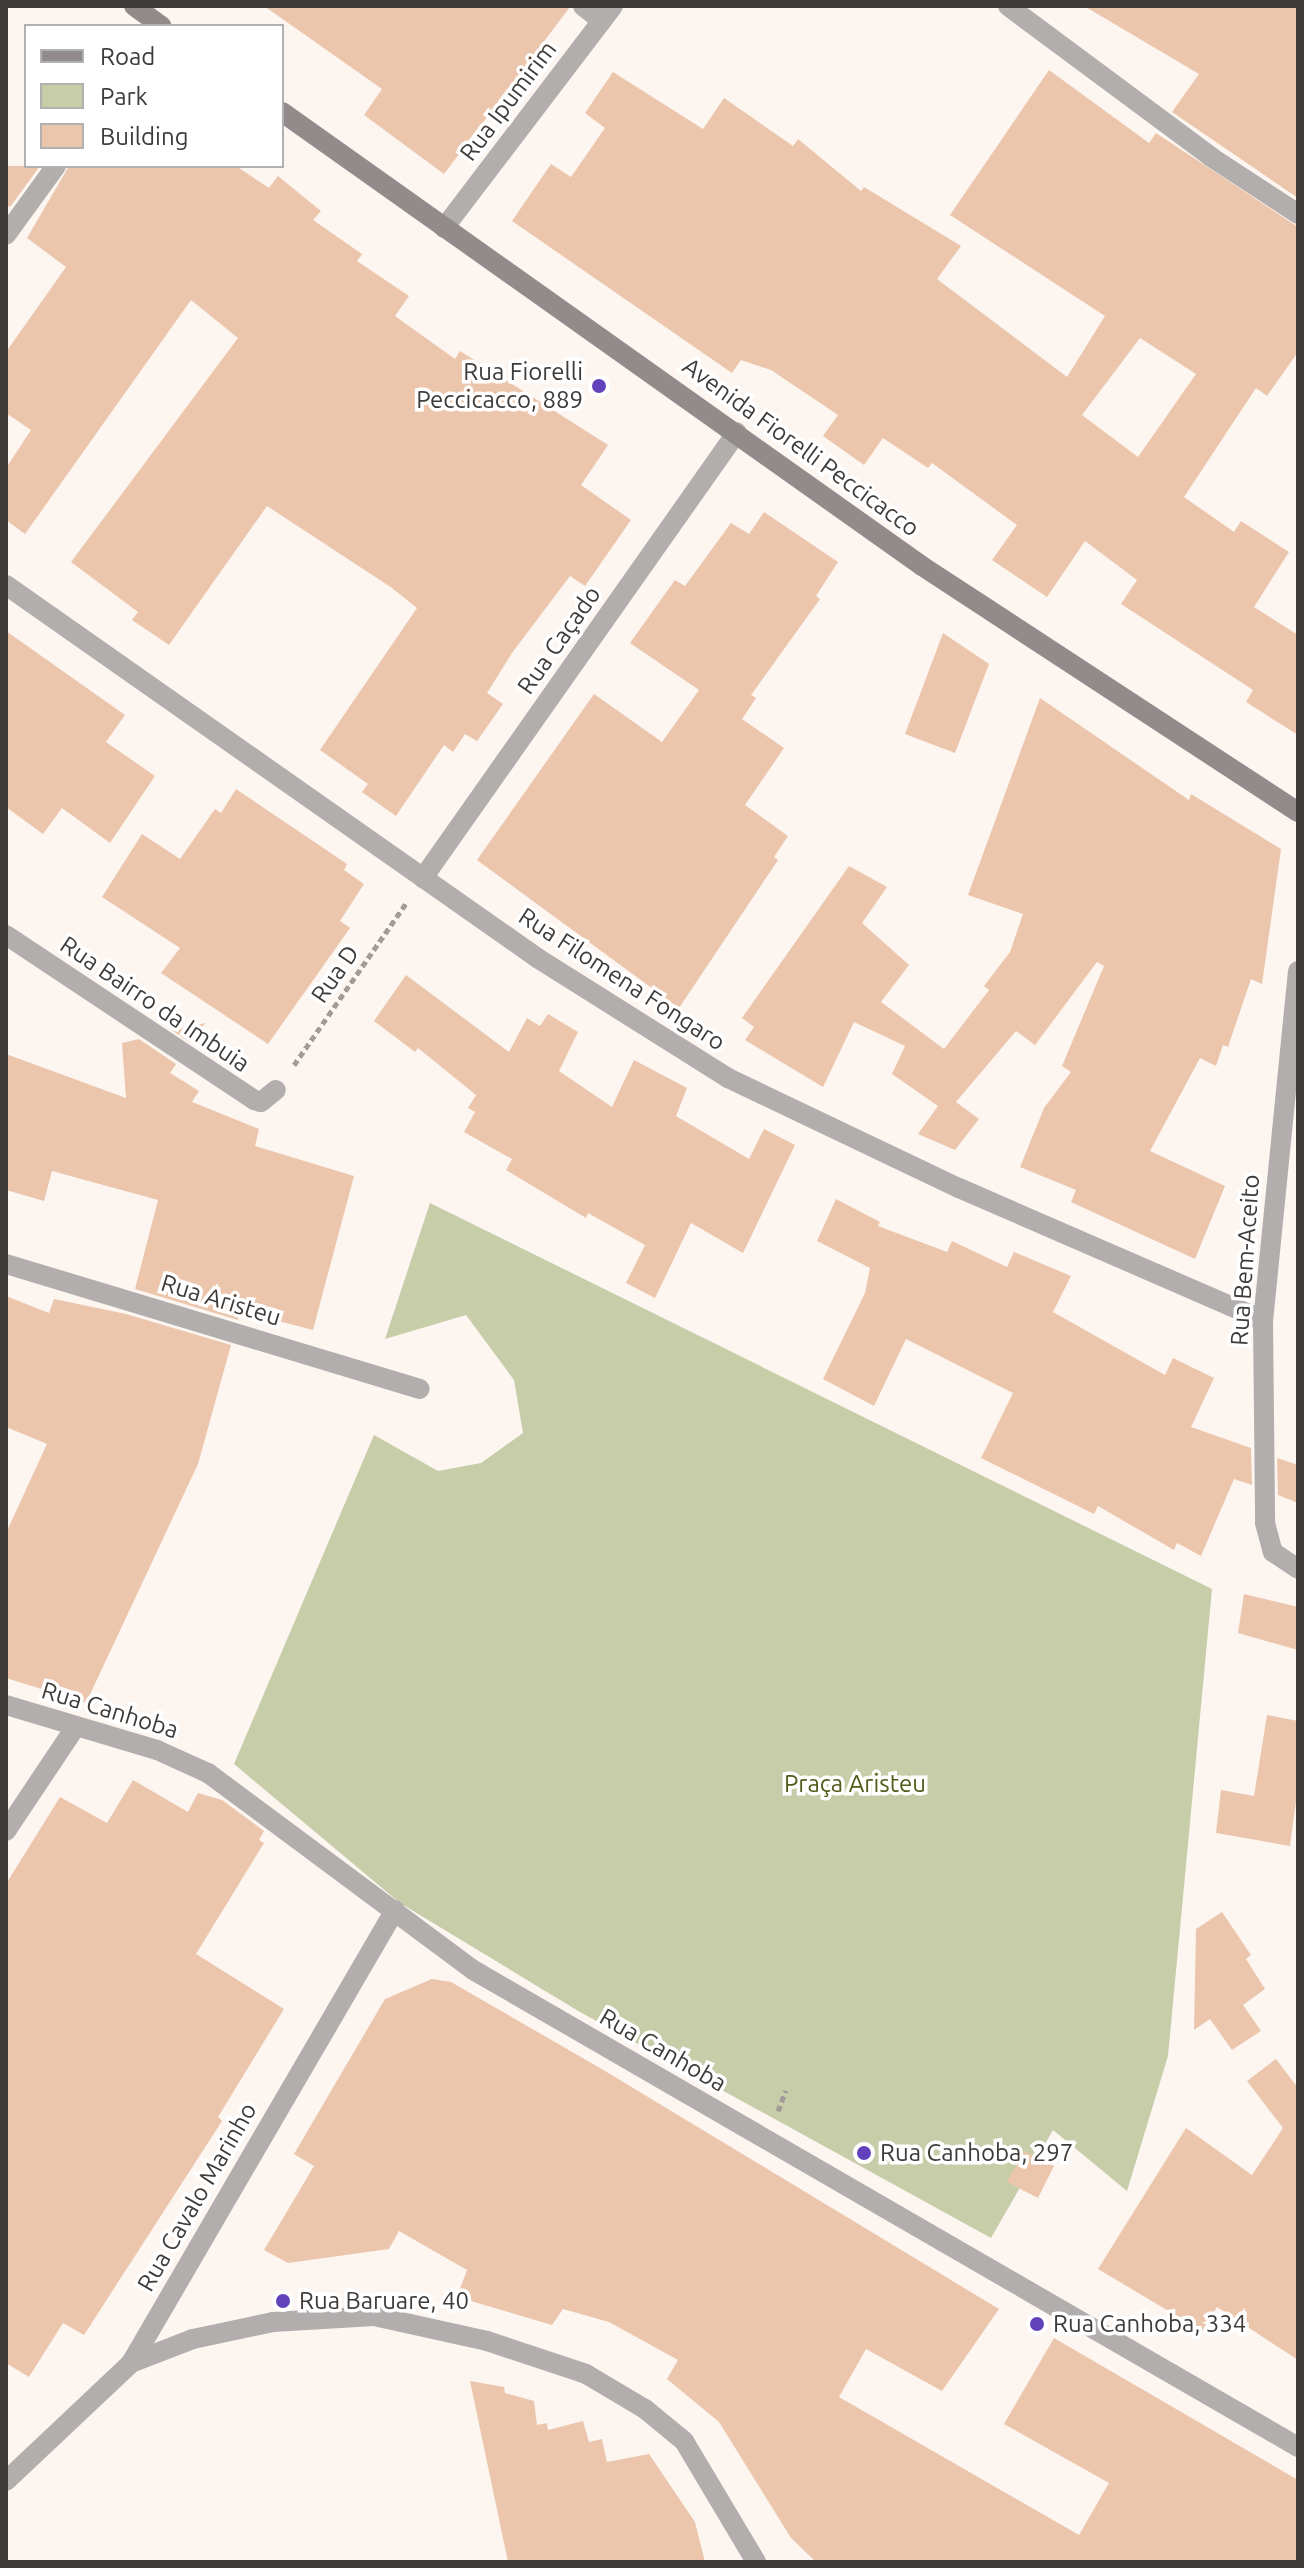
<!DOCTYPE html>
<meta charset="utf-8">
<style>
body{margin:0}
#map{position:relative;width:1304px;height:2568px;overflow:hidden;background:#fcf5f0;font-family:Ubuntu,sans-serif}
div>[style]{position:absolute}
.green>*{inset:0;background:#c7cda9}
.building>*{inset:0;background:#ecc6ac}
.path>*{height:5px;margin-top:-2.5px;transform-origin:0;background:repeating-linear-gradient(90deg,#a19c98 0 6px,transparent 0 10px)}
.service>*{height:20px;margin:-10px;padding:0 10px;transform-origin:10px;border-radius:10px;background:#b2aeae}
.minor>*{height:20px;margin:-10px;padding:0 10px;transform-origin:10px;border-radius:10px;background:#b2aeae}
.secondary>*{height:20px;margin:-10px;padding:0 10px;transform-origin:10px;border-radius:10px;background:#918b8b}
.dots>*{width:22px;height:22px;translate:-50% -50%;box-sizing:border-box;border:4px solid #fff;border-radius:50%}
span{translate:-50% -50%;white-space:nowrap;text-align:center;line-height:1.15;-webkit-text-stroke:7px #fff;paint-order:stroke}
.street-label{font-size:24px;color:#3e3b39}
.poi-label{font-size:24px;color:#3e3b39}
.right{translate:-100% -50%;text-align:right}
.left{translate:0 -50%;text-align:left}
.park-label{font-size:24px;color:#545a1a}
.frame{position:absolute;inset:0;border:8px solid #3e3b39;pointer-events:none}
.legend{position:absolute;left:24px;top:24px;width:260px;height:144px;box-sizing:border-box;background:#fff;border:2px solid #b2b1b0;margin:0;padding:10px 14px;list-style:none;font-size:24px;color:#3e3b39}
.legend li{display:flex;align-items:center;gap:16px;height:40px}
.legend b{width:40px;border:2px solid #b2b1b0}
</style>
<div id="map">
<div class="green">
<div style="clip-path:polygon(430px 1203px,1212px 1589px,1168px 2056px,1127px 2191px,1053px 2130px,991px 2238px,580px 2012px,400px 1903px,234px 1764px,374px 1435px,438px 1471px,481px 1463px,523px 1433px,514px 1380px,466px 1315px,385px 1339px)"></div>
</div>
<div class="building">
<div style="clip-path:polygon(264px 6px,570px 6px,570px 7px,444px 174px,364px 115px,382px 89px)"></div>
<div style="clip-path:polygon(1084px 6px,1298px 6px,1298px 198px,1172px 112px,1199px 74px)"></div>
<div style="clip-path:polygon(evenodd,1049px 70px,1149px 143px,1156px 133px,1298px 227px,1298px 352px,1267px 396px,1256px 388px,1184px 497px,1234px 532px,1241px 521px,1289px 552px,1254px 607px,1298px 635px,1298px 735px,1246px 702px,1253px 690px,1121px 604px,1137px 580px,1085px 541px,1047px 597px,992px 560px,1017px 525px,932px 463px,928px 468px,883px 438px,864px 465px,823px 436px,838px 415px,771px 370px,741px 360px,732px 373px,512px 221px,551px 164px,571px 177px,605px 128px,585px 113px,613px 72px,703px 129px,724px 98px,793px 146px,798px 139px,861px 191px,864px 187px,961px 246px,937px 279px,1067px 377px,1105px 316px,950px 215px,1049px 70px,1140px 338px,1196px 374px,1138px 457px,1082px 415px,1140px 338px)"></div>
<div style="clip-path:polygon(6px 166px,40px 166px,10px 207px,6px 204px)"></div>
<div style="clip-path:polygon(69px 166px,236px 166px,269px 188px,278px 176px,321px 211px,313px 220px,362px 254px,357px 261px,409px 296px,395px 316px,455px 359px,460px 351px,608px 445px,581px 485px,631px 520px,585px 586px,570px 576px,512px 653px,487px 693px,503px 704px,477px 741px,465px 734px,453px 752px,444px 745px,396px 816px,362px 792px,368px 784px,320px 750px,417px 608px,392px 588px,267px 506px,169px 645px,132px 620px,138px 612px,71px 562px,238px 338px,191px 300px,25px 534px,6px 520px,6px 468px,31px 430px,6px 413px,6px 352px,66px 267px,27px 238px)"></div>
<div style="clip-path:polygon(764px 512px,838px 562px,816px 596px,820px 599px,751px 695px,756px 698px,742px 719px,784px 748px,745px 805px,788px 836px,774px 857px,778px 860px,679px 1008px,477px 860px,594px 694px,662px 742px,699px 690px,630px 643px,675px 580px,685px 586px,731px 523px,749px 534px)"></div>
<div style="clip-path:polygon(6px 631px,125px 715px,106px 742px,155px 776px,110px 843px,62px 808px,43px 834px,6px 807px)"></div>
<div style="clip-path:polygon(943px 633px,989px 664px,955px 753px,905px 734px)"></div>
<div style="clip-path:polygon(1040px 698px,1189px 800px,1191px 794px,1281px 849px,1262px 984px,1251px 979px,1228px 1047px,1223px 1045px,1216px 1066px,1200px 1058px,1150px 1151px,1225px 1186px,1195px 1259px,1071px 1202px,1076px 1190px,1020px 1167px,1044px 1108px,1071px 1072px,1062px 1066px,1104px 966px,1097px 962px,1035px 1045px,1016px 1031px,956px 1102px,979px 1119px,955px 1150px,918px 1134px,938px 1106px,892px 1074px,905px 1046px,854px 1022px,823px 1087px,745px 1040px,754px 1027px,742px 1018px,849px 866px,887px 887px,862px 923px,909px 965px,881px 1002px,944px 1049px,989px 990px,984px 986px,1010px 952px,1023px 914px,968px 895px)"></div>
<div style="clip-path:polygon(236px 789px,347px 864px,344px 870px,364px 884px,340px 921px,350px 928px,268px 1044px,161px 973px,180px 948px,102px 897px,142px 834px,180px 859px,215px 809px,221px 813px)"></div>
<div style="clip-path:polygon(406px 975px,509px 1052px,527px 1018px,540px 1026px,548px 1014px,578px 1032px,559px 1071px,612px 1107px,634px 1060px,687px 1088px,676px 1116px,749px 1159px,764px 1129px,795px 1145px,743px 1253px,691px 1223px,655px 1298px,626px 1283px,645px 1245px,588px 1213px,586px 1218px,506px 1170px,512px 1159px,464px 1132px,475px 1112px,468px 1108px,476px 1095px,418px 1048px,415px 1052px,374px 1021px)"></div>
<div style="clip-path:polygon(205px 1023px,191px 1043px,173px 1031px)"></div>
<div style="clip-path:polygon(139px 1039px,176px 1064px,170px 1073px,199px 1091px,192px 1102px,259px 1129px,255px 1146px,354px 1176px,313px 1330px,240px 1311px,238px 1320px,135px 1289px,158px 1200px,52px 1171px,44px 1201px,6px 1190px,6px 1054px,126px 1098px,122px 1043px)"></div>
<div style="clip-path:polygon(836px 1199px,880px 1222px,878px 1226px,947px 1252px,952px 1241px,1007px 1267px,1014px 1252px,1071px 1276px,1053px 1312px,1165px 1375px,1173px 1358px,1214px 1378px,1191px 1427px,1251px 1448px,1252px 1485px,1234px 1479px,1201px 1556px,1177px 1543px,1174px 1550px,1098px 1506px,1094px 1514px,981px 1458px,1013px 1393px,906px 1339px,874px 1406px,823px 1379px,865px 1293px,870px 1268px,817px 1241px)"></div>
<div style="clip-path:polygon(6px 1296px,49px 1313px,54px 1299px,126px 1314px,231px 1345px,198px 1464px,86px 1703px,6px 1678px,6px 1533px,47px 1444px,6px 1427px)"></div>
<div style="clip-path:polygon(1277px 1458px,1298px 1465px,1298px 1503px,1278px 1495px)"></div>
<div style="clip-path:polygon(1244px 1594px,1298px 1607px,1298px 1650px,1238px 1633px)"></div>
<div style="clip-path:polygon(1267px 1715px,1298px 1721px,1298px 1786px,1290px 1846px,1216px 1833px,1221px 1790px,1254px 1796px)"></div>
<div style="clip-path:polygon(133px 1780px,188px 1812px,198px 1793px,222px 1800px,264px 1831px,259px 1840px,264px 1843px,196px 1954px,284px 2009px,218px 2117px,222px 2121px,84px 2335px,63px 2323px,29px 2377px,6px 2363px,6px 1884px,60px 1797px,107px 1823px)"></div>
<div style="clip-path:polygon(1222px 1912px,1251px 1955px,1246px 1959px,1265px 1989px,1243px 2005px,1261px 2031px,1232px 2050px,1210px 2019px,1194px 2030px,1196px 1929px)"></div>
<div style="clip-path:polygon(432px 1979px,451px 1982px,600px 2068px,999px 2309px,942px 2391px,866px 2349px,839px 2397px,1079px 2535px,1109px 2483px,1004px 2424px,1054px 2338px,1298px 2480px,1298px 2562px,816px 2562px,791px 2538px,719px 2422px,667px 2379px,678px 2360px,609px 2322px,563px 2309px,552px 2325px,457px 2297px,467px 2270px,399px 2231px,389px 2249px,288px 2263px,264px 2250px,314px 2166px,294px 2154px,385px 1999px)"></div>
<div style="clip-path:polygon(1276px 2059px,1298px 2088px,1298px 2360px,1217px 2307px,1202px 2331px,1098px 2269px,1186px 2128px,1252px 2175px,1283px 2128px,1247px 2081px)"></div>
<div style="clip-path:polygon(1024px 2151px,1054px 2166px,1038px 2198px,1007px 2182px)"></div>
<div style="clip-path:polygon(470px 2381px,504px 2387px,505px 2393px,534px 2401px,537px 2425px,547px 2423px,548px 2430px,583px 2421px,589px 2442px,602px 2439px,607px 2462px,649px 2454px,695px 2522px,705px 2562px,508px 2562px)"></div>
</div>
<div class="path">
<div style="left:294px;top:1065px;width:198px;rotate:-55.3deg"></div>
<div style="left:778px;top:2111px;width:22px;rotate:-69deg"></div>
</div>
<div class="service">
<div style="left:6px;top:235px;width:85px;rotate:-54.1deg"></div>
</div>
<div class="minor">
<div style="left:583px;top:6px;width:24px;rotate:38deg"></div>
<div style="left:1008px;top:6px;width:253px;rotate:36.6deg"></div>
<div style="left:1211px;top:157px;width:104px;rotate:33.2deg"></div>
<div style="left:444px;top:228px;width:279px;rotate:-52.7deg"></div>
<div style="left:6px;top:585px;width:651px;rotate:35.06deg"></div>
<div style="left:539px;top:959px;width:223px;rotate:32.2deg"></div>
<div style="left:728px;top:1078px;width:256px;rotate:25.5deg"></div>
<div style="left:959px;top:1188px;width:331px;rotate:23.5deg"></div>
<div style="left:423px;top:878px;width:545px;rotate:-54.85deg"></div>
<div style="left:6px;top:935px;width:298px;rotate:33.6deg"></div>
<div style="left:254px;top:1100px;width:7px;rotate:16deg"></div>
<div style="left:261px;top:1102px;width:19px;rotate:-39deg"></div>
<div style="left:1298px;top:971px;width:351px;rotate:95.7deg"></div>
<div style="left:1263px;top:1320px;width:203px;rotate:89.4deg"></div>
<div style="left:1265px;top:1523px;width:30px;rotate:75deg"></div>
<div style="left:1273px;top:1552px;width:30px;rotate:34deg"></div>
<div style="left:6px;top:1264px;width:432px;rotate:16.8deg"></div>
<div style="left:6px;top:1705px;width:158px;rotate:16.6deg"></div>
<div style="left:157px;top:1750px;width:56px;rotate:24.3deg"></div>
<div style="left:208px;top:1773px;width:332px;rotate:36.6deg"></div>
<div style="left:475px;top:1971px;width:951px;rotate:30.04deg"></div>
<div style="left:6px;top:1831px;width:126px;rotate:-56.3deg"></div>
<div style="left:131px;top:2363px;width:66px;rotate:-21.2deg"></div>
<div style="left:193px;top:2339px;width:82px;rotate:-12deg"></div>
<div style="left:273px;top:2322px;width:101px;rotate:-3.4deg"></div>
<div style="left:374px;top:2316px;width:116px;rotate:12.5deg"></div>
<div style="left:487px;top:2341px;width:104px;rotate:18.4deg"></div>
<div style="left:586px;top:2374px;width:69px;rotate:30.7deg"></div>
<div style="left:645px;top:2409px;width:50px;rotate:39.4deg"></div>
<div style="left:684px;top:2441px;width:141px;rotate:59.2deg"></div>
<div style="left:6px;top:2481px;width:172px;rotate:-43.3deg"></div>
<div style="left:131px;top:2363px;width:524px;rotate:-59.77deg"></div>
</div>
<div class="secondary">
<div style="left:134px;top:6px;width:34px;rotate:36deg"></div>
<div style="left:282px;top:112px;width:785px;rotate:35.35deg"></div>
<div style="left:922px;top:566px;width:449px;rotate:33.2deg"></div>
</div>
<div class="dots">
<div style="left:599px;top:386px;background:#6242bb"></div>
<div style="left:864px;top:2153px;background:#6242bb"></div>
<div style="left:283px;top:2301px;background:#6242bb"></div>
<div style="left:1037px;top:2324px;background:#6242bb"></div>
</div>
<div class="street-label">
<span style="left:508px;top:101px;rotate:-53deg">Rua Ipumirim</span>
<span style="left:801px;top:447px;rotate:36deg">Avenida Fiorelli Peccicacco</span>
<span style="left:559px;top:640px;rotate:-55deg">Rua Caçado</span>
<span style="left:335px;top:974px;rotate:-55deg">Rua D</span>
<span style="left:622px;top:979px;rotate:33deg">Rua Filomena Fongaro</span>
<span style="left:155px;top:1004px;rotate:34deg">Rua Bairro da Imbuia</span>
<span style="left:1245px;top:1260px;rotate:-86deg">Rua Bem-Aceito</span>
<span style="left:221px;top:1300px;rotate:17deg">Rua Aristeu</span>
<span style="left:110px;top:1710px;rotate:17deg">Rua Canhoba</span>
<span style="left:663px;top:2050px;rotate:30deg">Rua Canhoba</span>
<span style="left:197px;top:2197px;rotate:-60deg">Rua Cavalo Marinho</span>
</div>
<div class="poi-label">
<span class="right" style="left:583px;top:386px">Rua Fiorelli<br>Peccicacco, 889</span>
<span class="left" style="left:880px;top:2153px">Rua Canhoba, 297</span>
<span class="left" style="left:299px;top:2301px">Rua Baruare, 40</span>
<span class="left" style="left:1053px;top:2324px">Rua Canhoba, 334</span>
</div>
<div class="park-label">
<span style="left:855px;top:1784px">Praça Aristeu</span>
</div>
<div class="frame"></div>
<ul class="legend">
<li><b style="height:10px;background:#918b8b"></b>Road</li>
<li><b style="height:22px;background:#c7cda9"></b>Park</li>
<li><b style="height:22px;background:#ecc6ac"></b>Building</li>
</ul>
</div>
